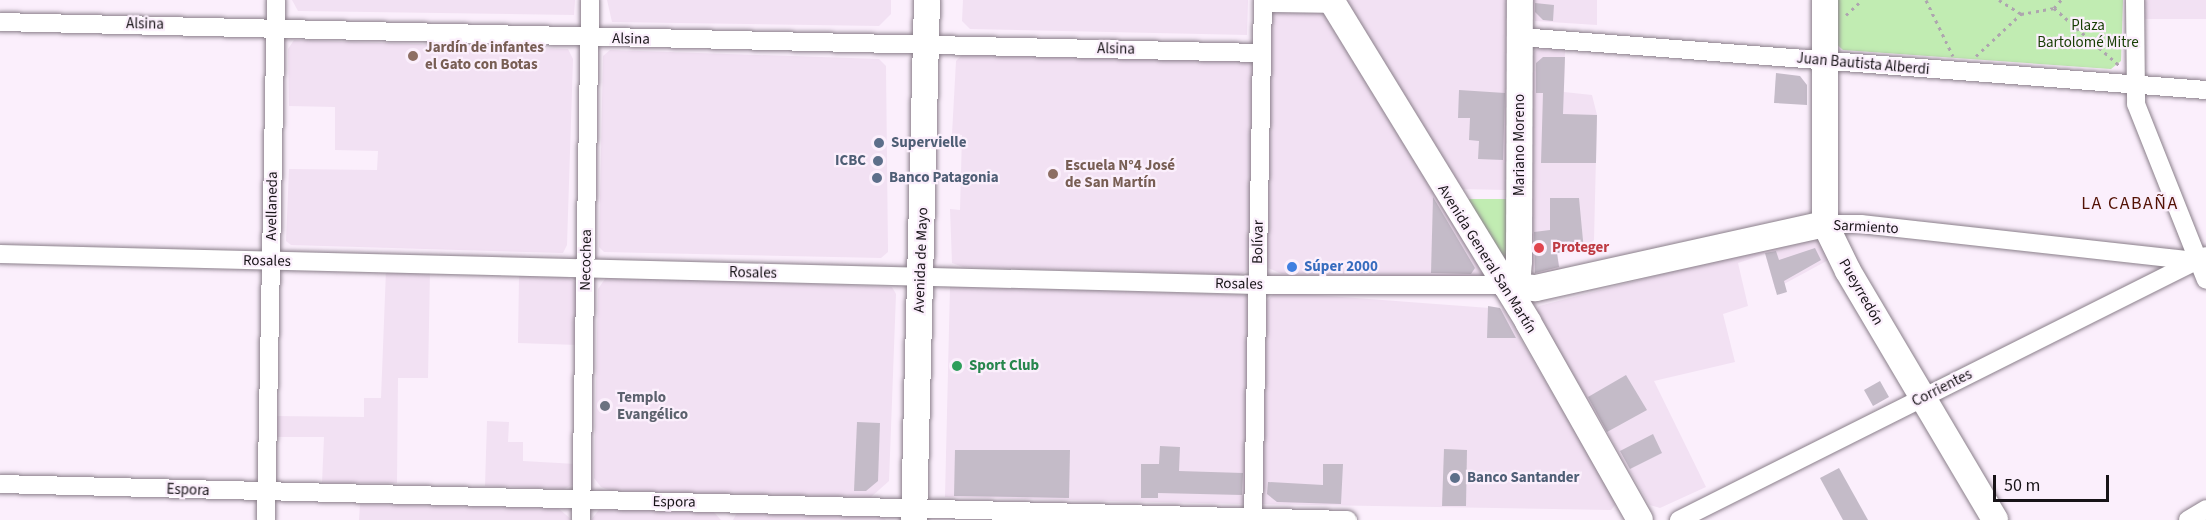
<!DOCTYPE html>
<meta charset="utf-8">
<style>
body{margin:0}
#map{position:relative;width:2206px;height:520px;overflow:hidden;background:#fbeffc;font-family:"Source Sans 3",sans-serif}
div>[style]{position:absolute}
.built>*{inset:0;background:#f2e1f3}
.green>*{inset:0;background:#c1ecb2}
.building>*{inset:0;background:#c4bbc8}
.path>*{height:3px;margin-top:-1.5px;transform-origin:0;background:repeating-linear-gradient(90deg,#aea5af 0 3px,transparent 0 7.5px)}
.roads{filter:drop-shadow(0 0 2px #8a7f8a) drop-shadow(0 0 2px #8a7f8a)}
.street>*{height:18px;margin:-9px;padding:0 9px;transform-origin:9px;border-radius:9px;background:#fff}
.secondary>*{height:26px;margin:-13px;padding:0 13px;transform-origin:13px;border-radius:13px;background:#fff}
.dots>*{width:16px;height:16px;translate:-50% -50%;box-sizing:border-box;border:3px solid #fbeffc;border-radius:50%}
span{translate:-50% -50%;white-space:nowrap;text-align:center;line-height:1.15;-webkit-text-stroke:4.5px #fbeffc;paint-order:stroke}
.street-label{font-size:15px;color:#171317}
.park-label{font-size:15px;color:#173d03}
.education-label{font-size:15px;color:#785e54;font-weight:700}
.left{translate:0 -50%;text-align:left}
.service-label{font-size:15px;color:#4e5e75;font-weight:700}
.right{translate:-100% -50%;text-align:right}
.health-label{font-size:15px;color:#be3a42;font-weight:700}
.shop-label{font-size:15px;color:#366cbe;font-weight:700}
.leisure-label{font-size:15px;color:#27864d;font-weight:700}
.worship-label{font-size:15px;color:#5b616d;font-weight:700}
.quarter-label{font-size:18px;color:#531104;letter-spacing:1.5px}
.scale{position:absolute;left:1993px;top:475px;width:116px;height:27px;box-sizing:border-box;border:3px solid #171317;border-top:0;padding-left:8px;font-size:18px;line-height:21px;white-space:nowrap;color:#171317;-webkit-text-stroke:4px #fbeffc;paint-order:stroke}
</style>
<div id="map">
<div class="built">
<div style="clip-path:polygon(292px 0,575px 0,574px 15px,298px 11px)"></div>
<div style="clip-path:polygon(607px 0,891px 0,891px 14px,879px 26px,612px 22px)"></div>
<div style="clip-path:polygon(963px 0,1248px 0,1247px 35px,970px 29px,962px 21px)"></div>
<div style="clip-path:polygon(1344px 0,1508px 0,1507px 190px,1458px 189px)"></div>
<div style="clip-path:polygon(1532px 0,1597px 0,1597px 25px,1535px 21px)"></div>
<div style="clip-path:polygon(2145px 0,2206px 0,2206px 19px,2145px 19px)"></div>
<div style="clip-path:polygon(1271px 8px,1333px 9px,1487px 273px,1484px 278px,1282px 274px,1266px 267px)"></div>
<div style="clip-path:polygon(294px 40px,568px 49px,573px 59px,567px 245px,563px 253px,291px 245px,286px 241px,289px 169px,377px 170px,378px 151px,335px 150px,335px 107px,289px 106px,288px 49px)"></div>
<div style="clip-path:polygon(1539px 47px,1565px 50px,1564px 92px,1592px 95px,1597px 115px,1594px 240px,1584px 251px,1557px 253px,1561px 274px,1542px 277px,1527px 265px,1529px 57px)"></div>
<div style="clip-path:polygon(610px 50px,879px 59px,886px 66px,888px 252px,881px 258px,604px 252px,599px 247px,603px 56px)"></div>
<div style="clip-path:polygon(964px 53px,1249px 60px,1254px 65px,1251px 269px,1239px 275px,963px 267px,952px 263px,950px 209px,960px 210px,962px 135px,952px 134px,956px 61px)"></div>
<div style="clip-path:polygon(1809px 236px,1823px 243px,1832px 258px,1775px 289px,1765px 254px,1738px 263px,1748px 306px,1723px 314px,1735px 362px,1654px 381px,1706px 487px,1660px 508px,1650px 505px,1536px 311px,1539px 306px)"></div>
<div style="clip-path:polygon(386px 270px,430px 271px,428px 378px,398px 378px,397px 483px,322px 483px,324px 437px,274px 437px,275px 416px,364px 417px,364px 398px,381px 398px)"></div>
<div style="clip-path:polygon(519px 275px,565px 276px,577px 283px,578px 345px,518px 343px)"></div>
<div style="clip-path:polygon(607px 276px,892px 287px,896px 294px,889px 481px,871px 497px,611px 491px,601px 487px,594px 478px,598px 289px)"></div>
<div style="clip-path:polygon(950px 286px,1246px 295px,1251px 301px,1248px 496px,1243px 504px,945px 497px)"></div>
<div style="clip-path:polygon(1275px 292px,1503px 309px,1617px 503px,1611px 510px,1262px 504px,1266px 302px)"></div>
<div style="clip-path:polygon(487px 421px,509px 422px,508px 442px,523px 442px,523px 461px,576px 464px,576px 483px,564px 489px,485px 486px)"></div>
<div style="clip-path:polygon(360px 504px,558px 508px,572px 520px,359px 520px)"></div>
<div style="clip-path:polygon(601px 507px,712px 510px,721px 520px,591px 520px)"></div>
<div style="clip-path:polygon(738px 511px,881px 516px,886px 520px,733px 520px)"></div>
</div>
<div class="green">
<div style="clip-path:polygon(1834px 0,2123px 0,2121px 61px,2111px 69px,1843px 50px,1834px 42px)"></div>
<div style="clip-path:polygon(1457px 199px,1509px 199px,1511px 254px,1505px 266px)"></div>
</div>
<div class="building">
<div style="clip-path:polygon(1535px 3px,1554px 5px,1553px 21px,1543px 20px,1535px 12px)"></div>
<div style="clip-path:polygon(1543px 57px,1565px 57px,1563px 114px,1597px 115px,1596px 163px,1541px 163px,1543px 93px,1536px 93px,1536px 63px)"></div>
<div style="clip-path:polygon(1776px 73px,1800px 76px,1807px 85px,1807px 105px,1774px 103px)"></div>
<div style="clip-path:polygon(1459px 90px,1505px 93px,1503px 160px,1478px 159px,1479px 141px,1469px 140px,1470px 118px,1458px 118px)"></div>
<div style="clip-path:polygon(1433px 197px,1475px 268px,1471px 274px,1431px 273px)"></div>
<div style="clip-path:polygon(1550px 198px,1579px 198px,1584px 251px,1557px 253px,1559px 267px,1535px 273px,1534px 232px,1550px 230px)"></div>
<div style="clip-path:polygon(1815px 248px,1821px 260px,1784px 281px,1787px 292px,1777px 295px,1765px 253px,1776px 251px,1779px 260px)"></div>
<div style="clip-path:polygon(1488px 306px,1500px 308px,1516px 338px,1487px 338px)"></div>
<div style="clip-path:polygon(1626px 375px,1647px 410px,1607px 432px,1588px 397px)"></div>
<div style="clip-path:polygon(1880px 381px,1889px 397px,1873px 406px,1864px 390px)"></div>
<div style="clip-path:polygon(857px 422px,880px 423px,878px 481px,866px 491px,854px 491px)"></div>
<div style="clip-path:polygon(1653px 434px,1662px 453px,1630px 469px,1620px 451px)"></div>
<div style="clip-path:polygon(1160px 446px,1180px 447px,1179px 471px,1243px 473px,1242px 495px,1158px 493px,1158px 498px,1141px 498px,1141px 464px,1159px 464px)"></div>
<div style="clip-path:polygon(1444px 449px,1467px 450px,1466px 506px,1442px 506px)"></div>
<div style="clip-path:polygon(955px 450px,1070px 450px,1069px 498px,954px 496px)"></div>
<div style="clip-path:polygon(1323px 464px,1343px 464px,1341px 504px,1277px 502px,1267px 494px,1268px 482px,1323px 485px)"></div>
<div style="clip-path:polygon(1839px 468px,1868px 520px,1843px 520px,1820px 478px)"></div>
</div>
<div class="path">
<div style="left:1926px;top:0;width:62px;rotate:64.3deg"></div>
<div style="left:1999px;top:0;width:26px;rotate:32deg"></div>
<div style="left:2021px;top:14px;width:34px;rotate:-10deg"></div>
<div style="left:2054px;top:8px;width:88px;rotate:41.3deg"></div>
<div style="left:2054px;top:8px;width:11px;rotate:-49deg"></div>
<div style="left:1846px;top:15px;width:22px;rotate:-43deg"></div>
<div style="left:1976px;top:56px;width:62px;rotate:-43deg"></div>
</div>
<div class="roads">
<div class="street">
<div style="left:2135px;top:0;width:104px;rotate:89.4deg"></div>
<div style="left:2136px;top:104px;width:189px;rotate:68.3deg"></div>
<div style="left:1263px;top:3px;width:71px;rotate:0.8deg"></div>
<div style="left:0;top:22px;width:1261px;rotate:1.41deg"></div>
<div style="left:1520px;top:37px;width:688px;rotate:4.42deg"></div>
<div style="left:1825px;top:224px;width:36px"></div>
<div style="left:1861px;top:224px;width:336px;rotate:6.3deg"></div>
<div style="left:0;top:254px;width:1257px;rotate:1.41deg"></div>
<div style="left:1257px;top:285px;width:248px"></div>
<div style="left:0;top:484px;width:1348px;rotate:1.53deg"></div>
<div style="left:266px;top:520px;width:520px;rotate:-88.9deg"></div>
<div style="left:581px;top:520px;width:520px;rotate:-89.01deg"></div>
<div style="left:1253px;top:520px;width:520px;rotate:-88.9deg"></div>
<div style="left:1679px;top:520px;width:589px;rotate:-26.61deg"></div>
<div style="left:2188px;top:520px;width:21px;rotate:-31deg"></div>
</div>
<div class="secondary">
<div style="left:1331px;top:0;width:377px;rotate:58.5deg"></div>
<div style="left:1528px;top:322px;width:227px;rotate:60.5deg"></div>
<div style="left:1825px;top:0;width:224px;rotate:90deg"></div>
<div style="left:1825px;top:224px;width:52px;rotate:63.9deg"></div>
<div style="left:1848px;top:271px;width:289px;rotate:59.4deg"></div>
<div style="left:1505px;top:285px;width:31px;rotate:6deg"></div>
<div style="left:1536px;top:288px;width:296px;rotate:-12.5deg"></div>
<div style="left:1505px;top:285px;width:18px;rotate:-43deg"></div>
<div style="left:1518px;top:273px;width:12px;rotate:-85deg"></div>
<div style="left:1519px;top:261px;width:261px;rotate:-89.8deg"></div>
<div style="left:914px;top:520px;width:520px;rotate:-88.57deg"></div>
</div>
</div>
<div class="dots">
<div style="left:413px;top:56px;background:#8d6e63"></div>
<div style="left:879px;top:143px;background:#5c6f8a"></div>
<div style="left:878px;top:161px;background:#5c6f8a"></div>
<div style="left:1053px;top:174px;background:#8d6e63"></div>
<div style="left:877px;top:178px;background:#5c6f8a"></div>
<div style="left:1539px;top:248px;background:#e0444e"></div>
<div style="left:1292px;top:267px;background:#3f7fe0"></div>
<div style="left:957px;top:366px;background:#2e9e5b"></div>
<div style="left:605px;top:406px;background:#6b7280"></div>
<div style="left:1455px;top:478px;background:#5c6f8a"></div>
</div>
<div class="street-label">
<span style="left:145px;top:24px;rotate:1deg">Alsina</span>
<span style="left:631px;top:39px;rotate:1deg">Alsina</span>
<span style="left:1116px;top:49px;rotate:1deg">Alsina</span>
<span style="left:1863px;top:64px;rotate:5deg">Juan Bautista Alberdi</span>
<span style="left:1520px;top:145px;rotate:-90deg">Mariano Moreno</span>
<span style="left:272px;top:206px;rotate:-89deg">Avellaneda</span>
<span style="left:1866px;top:227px;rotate:3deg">Sarmiento</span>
<span style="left:1258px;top:242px;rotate:-89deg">Bolívar</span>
<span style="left:1487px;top:259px;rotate:58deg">Avenida General San Martín</span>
<span style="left:586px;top:260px;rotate:-89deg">Necochea</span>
<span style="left:921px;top:260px;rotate:-88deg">Avenida de Mayo</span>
<span style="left:267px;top:261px;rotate:1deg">Rosales</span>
<span style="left:753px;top:273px;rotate:1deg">Rosales</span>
<span style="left:1239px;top:284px;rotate:1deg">Rosales</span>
<span style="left:1861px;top:292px;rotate:60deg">Pueyrredón</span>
<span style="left:1942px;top:388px;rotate:-27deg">Corrientes</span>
<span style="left:188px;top:490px;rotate:2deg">Espora</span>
<span style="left:674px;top:502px;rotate:1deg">Espora</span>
</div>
<div class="park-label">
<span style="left:2088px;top:34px">Plaza<br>Bartolomé Mitre</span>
</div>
<div class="education-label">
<span class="left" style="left:425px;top:56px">Jardín de infantes<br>el Gato con Botas</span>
<span class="left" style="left:1065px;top:174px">Escuela N°4 José<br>de San Martín</span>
</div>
<div class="service-label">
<span class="left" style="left:891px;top:143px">Supervielle</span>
<span class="right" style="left:866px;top:161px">ICBC</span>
<span class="left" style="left:889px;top:178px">Banco Patagonia</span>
<span class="left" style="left:1467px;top:478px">Banco Santander</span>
</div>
<div class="health-label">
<span class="left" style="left:1552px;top:248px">Proteger</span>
</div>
<div class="shop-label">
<span class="left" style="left:1304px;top:267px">Súper 2000</span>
</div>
<div class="leisure-label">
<span class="left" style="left:969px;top:366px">Sport Club</span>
</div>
<div class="worship-label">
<span class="left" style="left:617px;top:406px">Templo<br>Evangélico</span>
</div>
<div class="quarter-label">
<span style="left:2130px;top:204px">LA CABAÑA</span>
</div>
<div class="scale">50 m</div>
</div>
